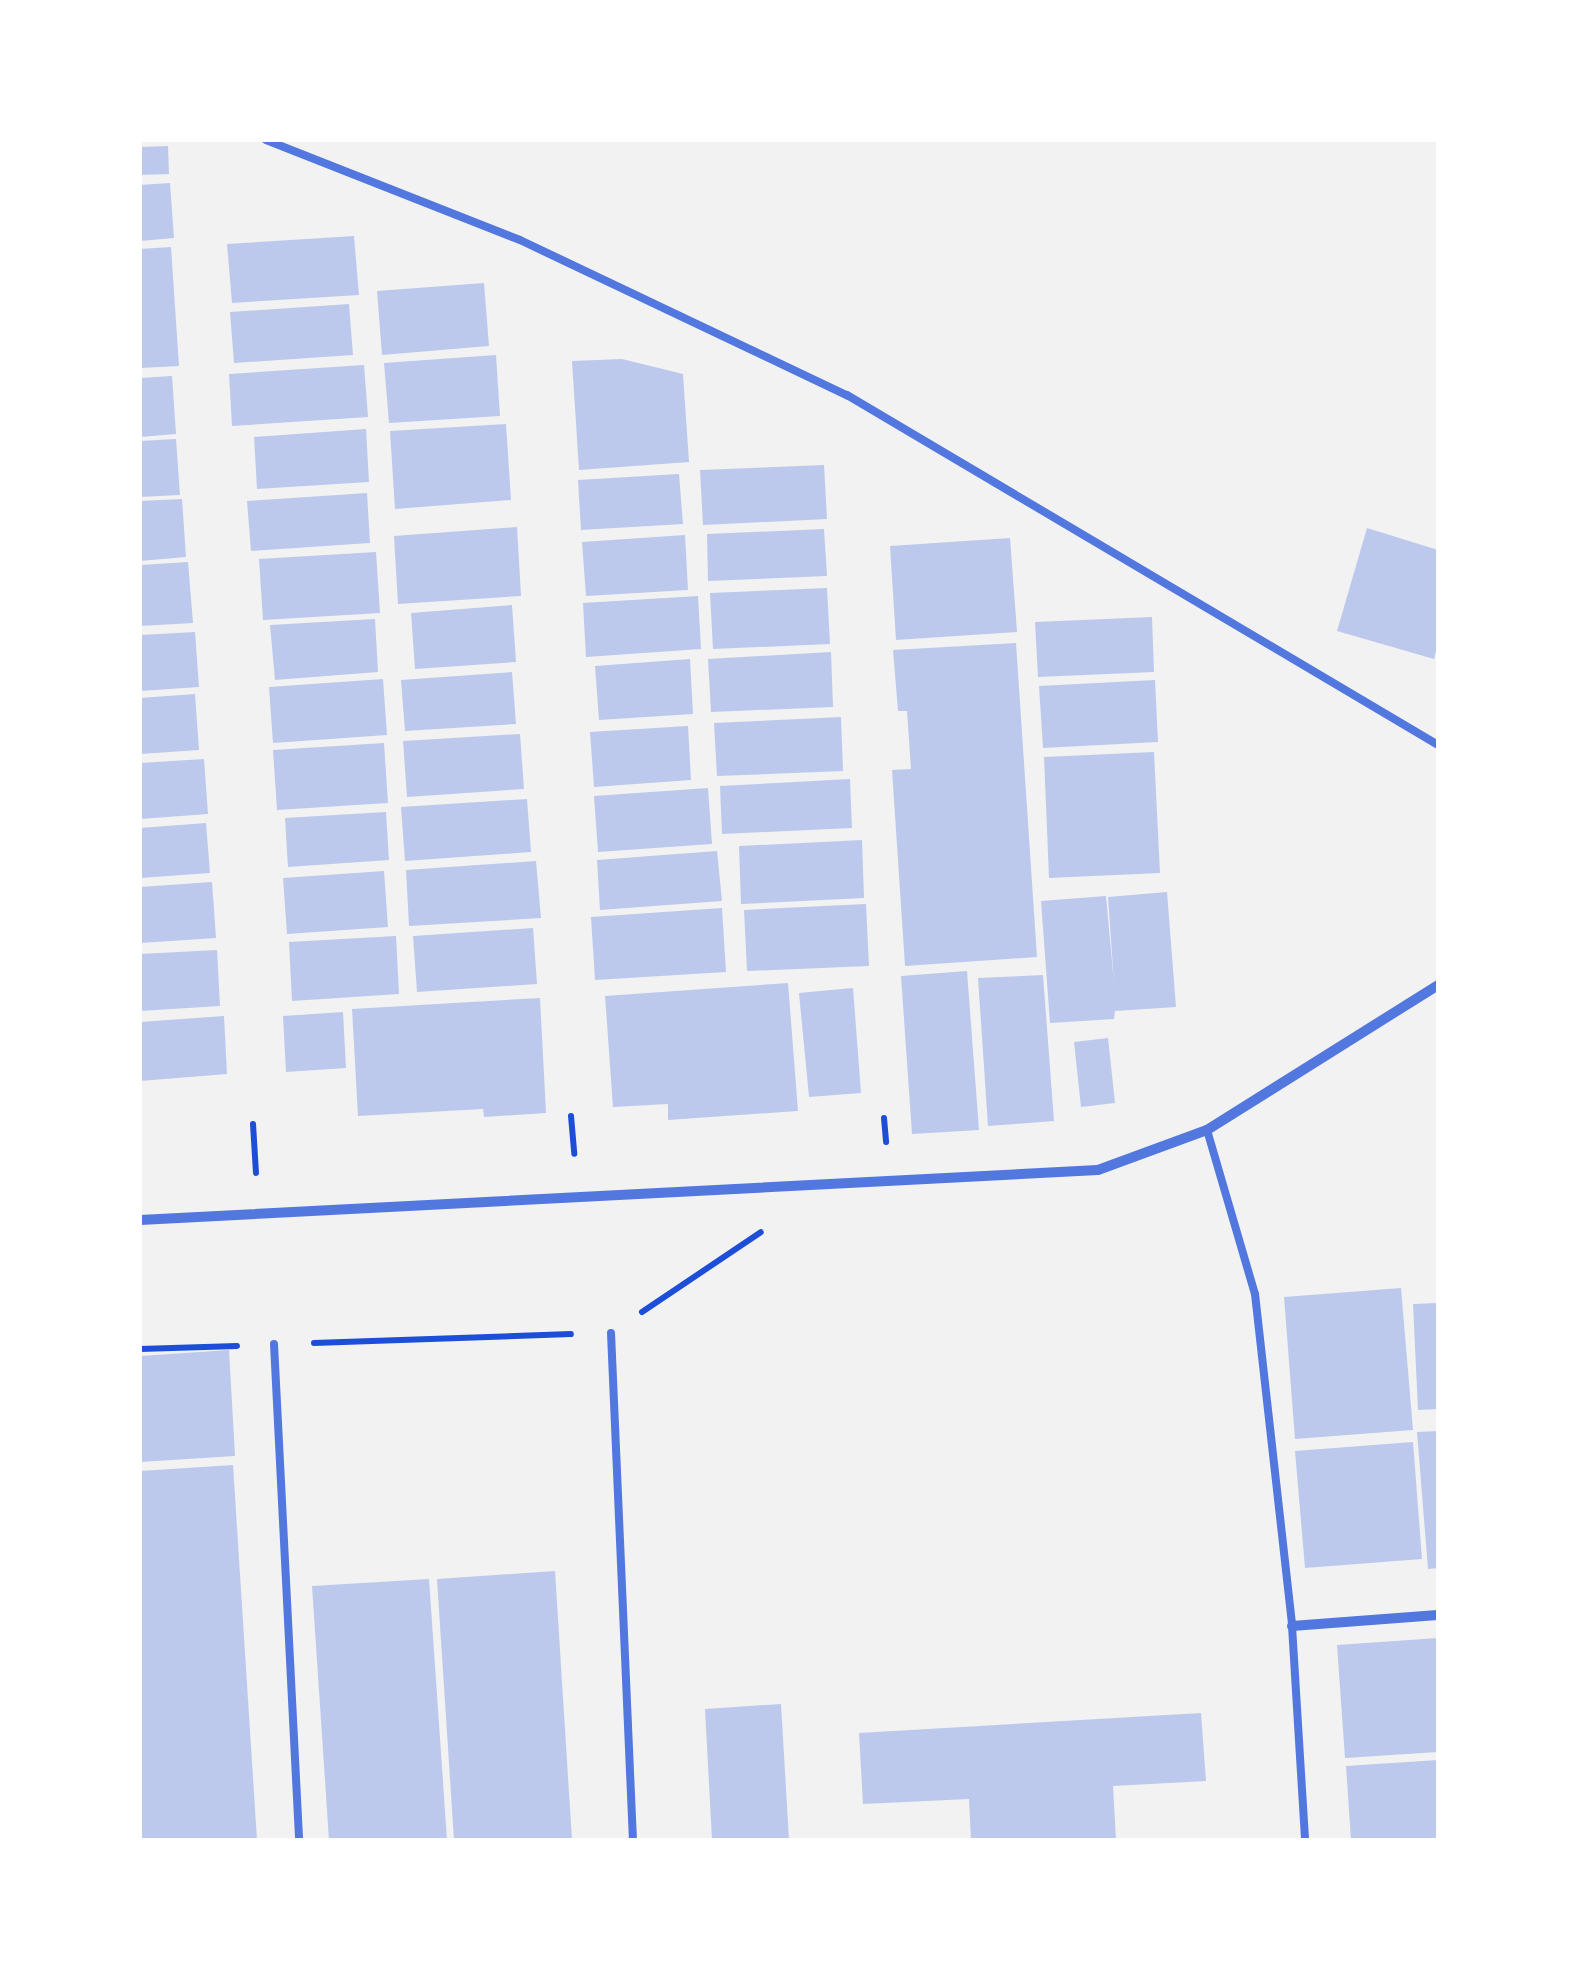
<!DOCTYPE html>
<style>
body{margin:0}
#map{position:relative;width:1578px;height:1980px;overflow:hidden;background:#f2f2f2;font-family:Poppins,sans-serif}
div>[style]{position:absolute}
.building>*{inset:0;background:#bdc9ec}
.path>*{height:6px;margin:-3px;padding:0 3px;transform-origin:3px;border-radius:3px;background:#1d4ed8}
.service>*{height:8px;margin:-4px;padding:0 4px;transform-origin:4px;border-radius:4px;background:#5277de}
.minor>*{height:10px;margin:-5px;padding:0 5px;transform-origin:5px;border-radius:5px;background:#5277de}
span{translate:-50% -50%;white-space:nowrap;text-align:center;line-height:1.15;-webkit-text-stroke:8px #fff;paint-order:stroke}
.frame{position:absolute;inset:0;border:142px solid #fff;pointer-events:none}
</style>
<div id="map">
<div class="building">
<div style="clip-path:polygon(168px 146px,169px 174px,140px 175px,140px 147px)"></div>
<div style="clip-path:polygon(170px 183px,174px 238px,140px 241px,140px 185px)"></div>
<div style="clip-path:polygon(354px 236px,359px 295px,232px 303px,227px 244px)"></div>
<div style="clip-path:polygon(171px 247px,179px 366px,140px 368px,140px 249px)"></div>
<div style="clip-path:polygon(484px 283px,489px 346px,382px 355px,377px 291px)"></div>
<div style="clip-path:polygon(349px 304px,353px 355px,234px 363px,230px 312px)"></div>
<div style="clip-path:polygon(496px 355px,500px 416px,389px 423px,384px 363px)"></div>
<div style="clip-path:polygon(622px 359px,683px 374px,689px 462px,579px 470px,572px 361px)"></div>
<div style="clip-path:polygon(364px 365px,368px 417px,232px 426px,229px 374px)"></div>
<div style="clip-path:polygon(172px 376px,176px 434px,140px 437px,140px 378px)"></div>
<div style="clip-path:polygon(506px 424px,511px 500px,395px 509px,390px 431px)"></div>
<div style="clip-path:polygon(366px 429px,369px 482px,257px 489px,254px 437px)"></div>
<div style="clip-path:polygon(176px 439px,180px 495px,140px 497px,140px 441px)"></div>
<div style="clip-path:polygon(824px 465px,827px 519px,703px 525px,700px 470px)"></div>
<div style="clip-path:polygon(679px 474px,683px 524px,581px 530px,578px 480px)"></div>
<div style="clip-path:polygon(367px 493px,370px 543px,251px 551px,247px 501px)"></div>
<div style="clip-path:polygon(182px 499px,186px 557px,140px 561px,140px 501px)"></div>
<div style="clip-path:polygon(517px 527px,521px 596px,398px 604px,394px 536px)"></div>
<div style="clip-path:polygon(1367px 528px,1438px 550px,1438px 644px,1434px 659px,1337px 631px)"></div>
<div style="clip-path:polygon(824px 529px,827px 576px,708px 581px,707px 534px)"></div>
<div style="clip-path:polygon(685px 535px,688px 590px,586px 596px,582px 542px)"></div>
<div style="clip-path:polygon(1010px 538px,1017px 632px,896px 640px,890px 546px)"></div>
<div style="clip-path:polygon(376px 552px,380px 613px,263px 620px,259px 559px)"></div>
<div style="clip-path:polygon(188px 562px,193px 623px,140px 626px,140px 565px)"></div>
<div style="clip-path:polygon(827px 588px,830px 644px,713px 649px,710px 593px)"></div>
<div style="clip-path:polygon(698px 596px,701px 649px,586px 657px,583px 603px)"></div>
<div style="clip-path:polygon(512px 605px,516px 662px,415px 669px,411px 613px)"></div>
<div style="clip-path:polygon(1152px 617px,1154px 672px,1038px 677px,1035px 622px)"></div>
<div style="clip-path:polygon(375px 619px,378px 672px,275px 680px,270px 625px)"></div>
<div style="clip-path:polygon(195px 632px,199px 687px,140px 691px,140px 635px)"></div>
<div style="clip-path:polygon(1016px 643px,1037px 957px,905px 966px,892px 770px,911px 769px,907px 711px,898px 711px,893px 650px)"></div>
<div style="clip-path:polygon(831px 652px,833px 707px,711px 712px,708px 659px)"></div>
<div style="clip-path:polygon(690px 659px,693px 714px,599px 720px,595px 666px)"></div>
<div style="clip-path:polygon(512px 672px,516px 724px,405px 731px,401px 680px)"></div>
<div style="clip-path:polygon(383px 679px,387px 735px,273px 743px,269px 687px)"></div>
<div style="clip-path:polygon(1155px 680px,1158px 742px,1043px 748px,1039px 686px)"></div>
<div style="clip-path:polygon(195px 694px,199px 750px,140px 754px,140px 698px)"></div>
<div style="clip-path:polygon(841px 717px,843px 771px,717px 776px,714px 723px)"></div>
<div style="clip-path:polygon(688px 726px,691px 780px,594px 787px,590px 732px)"></div>
<div style="clip-path:polygon(520px 734px,524px 789px,407px 797px,403px 741px)"></div>
<div style="clip-path:polygon(384px 743px,388px 803px,277px 810px,273px 750px)"></div>
<div style="clip-path:polygon(1154px 752px,1160px 873px,1049px 878px,1044px 757px)"></div>
<div style="clip-path:polygon(204px 759px,208px 814px,140px 819px,140px 763px)"></div>
<div style="clip-path:polygon(850px 779px,852px 828px,722px 834px,720px 786px)"></div>
<div style="clip-path:polygon(708px 788px,712px 844px,598px 852px,594px 796px)"></div>
<div style="clip-path:polygon(527px 799px,531px 852px,405px 861px,401px 807px)"></div>
<div style="clip-path:polygon(386px 812px,389px 860px,288px 867px,285px 818px)"></div>
<div style="clip-path:polygon(206px 823px,210px 873px,140px 878px,140px 828px)"></div>
<div style="clip-path:polygon(862px 840px,864px 898px,741px 904px,739px 846px)"></div>
<div style="clip-path:polygon(717px 851px,722px 901px,600px 910px,597px 860px)"></div>
<div style="clip-path:polygon(536px 861px,541px 918px,409px 926px,406px 870px)"></div>
<div style="clip-path:polygon(384px 871px,388px 927px,287px 934px,283px 878px)"></div>
<div style="clip-path:polygon(212px 882px,216px 938px,140px 943px,140px 887px)"></div>
<div style="clip-path:polygon(1167px 892px,1176px 1007px,1115px 1011px,1114px 1019px,1050px 1023px,1041px 901px,1106px 896px,1114px 983px,1108px 897px)"></div>
<div style="clip-path:polygon(866px 904px,869px 966px,747px 971px,744px 910px)"></div>
<div style="clip-path:polygon(722px 908px,726px 972px,595px 980px,591px 917px)"></div>
<div style="clip-path:polygon(533px 928px,537px 984px,417px 992px,413px 936px)"></div>
<div style="clip-path:polygon(396px 936px,399px 994px,292px 1001px,289px 942px)"></div>
<div style="clip-path:polygon(217px 950px,220px 1006px,140px 1011px,140px 954px)"></div>
<div style="clip-path:polygon(967px 971px,979px 1130px,912px 1134px,901px 976px)"></div>
<div style="clip-path:polygon(1043px 975px,1054px 1121px,988px 1126px,978px 978px)"></div>
<div style="clip-path:polygon(788px 983px,798px 1111px,668px 1120px,668px 1104px,613px 1107px,605px 996px)"></div>
<div style="clip-path:polygon(853px 988px,861px 1093px,809px 1097px,799px 993px)"></div>
<div style="clip-path:polygon(540px 998px,546px 1113px,484px 1117px,483px 1109px,358px 1116px,352px 1009px)"></div>
<div style="clip-path:polygon(343px 1012px,346px 1068px,286px 1072px,283px 1016px)"></div>
<div style="clip-path:polygon(224px 1016px,227px 1074px,140px 1081px,140px 1022px)"></div>
<div style="clip-path:polygon(1108px 1038px,1115px 1103px,1081px 1107px,1074px 1042px)"></div>
<div style="clip-path:polygon(1401px 1288px,1413px 1430px,1295px 1439px,1284px 1297px)"></div>
<div style="clip-path:polygon(1438px 1303px,1438px 1409px,1418px 1410px,1413px 1304px)"></div>
<div style="clip-path:polygon(229px 1350px,235px 1456px,140px 1462px,140px 1356px)"></div>
<div style="clip-path:polygon(1438px 1431px,1438px 1568px,1428px 1569px,1417px 1432px)"></div>
<div style="clip-path:polygon(1413px 1442px,1422px 1559px,1305px 1568px,1295px 1451px)"></div>
<div style="clip-path:polygon(233px 1465px,257px 1840px,140px 1840px,140px 1471px)"></div>
<div style="clip-path:polygon(555px 1571px,572px 1840px,454px 1840px,437px 1579px)"></div>
<div style="clip-path:polygon(429px 1579px,447px 1840px,329px 1840px,312px 1586px)"></div>
<div style="clip-path:polygon(1438px 1638px,1438px 1752px,1345px 1758px,1337px 1645px)"></div>
<div style="clip-path:polygon(781px 1704px,789px 1840px,712px 1840px,705px 1709px)"></div>
<div style="clip-path:polygon(1201px 1713px,1206px 1781px,1113px 1786px,1116px 1840px,971px 1840px,969px 1799px,863px 1804px,859px 1733px)"></div>
<div style="clip-path:polygon(1438px 1760px,1438px 1840px,1351px 1840px,1346px 1766px)"></div>
</div>
<div class="path">
<div style="left:571px;top:1116px;width:38px;rotate:85deg"></div>
<div style="left:884px;top:1118px;width:24px;rotate:85deg"></div>
<div style="left:253px;top:1124px;width:49px;rotate:86.5deg"></div>
<div style="left:642px;top:1312px;width:143px;rotate:-33.9deg"></div>
<div style="left:314px;top:1343px;width:257px;rotate:-2deg"></div>
<div style="left:140px;top:1349px;width:97px;rotate:-1.8deg"></div>
</div>
<div class="service">
<div style="left:266px;top:140px;width:273px;rotate:21.5deg"></div>
<div style="left:520px;top:240px;width:362px;rotate:25.4deg"></div>
<div style="left:847px;top:395px;width:687px;rotate:30.63deg"></div>
<div style="left:1207px;top:1130px;width:171px;rotate:73.7deg"></div>
<div style="left:1255px;top:1294px;width:334px;rotate:83.6deg"></div>
<div style="left:1292px;top:1626px;width:214px;rotate:86.5deg"></div>
<div style="left:611px;top:1333px;width:507px;rotate:87.52deg"></div>
<div style="left:274px;top:1344px;width:497px;rotate:87.1deg"></div>
</div>
<div class="minor">
<div style="left:140px;top:1220px;width:959px;rotate:-2.99deg"></div>
<div style="left:1098px;top:1170px;width:116px;rotate:-20.2deg"></div>
<div style="left:1207px;top:1130px;width:273px;rotate:-32.1deg"></div>
<div style="left:1292px;top:1626px;width:146px;rotate:-4.3deg"></div>
</div>
<div class="frame"></div>
</div>
